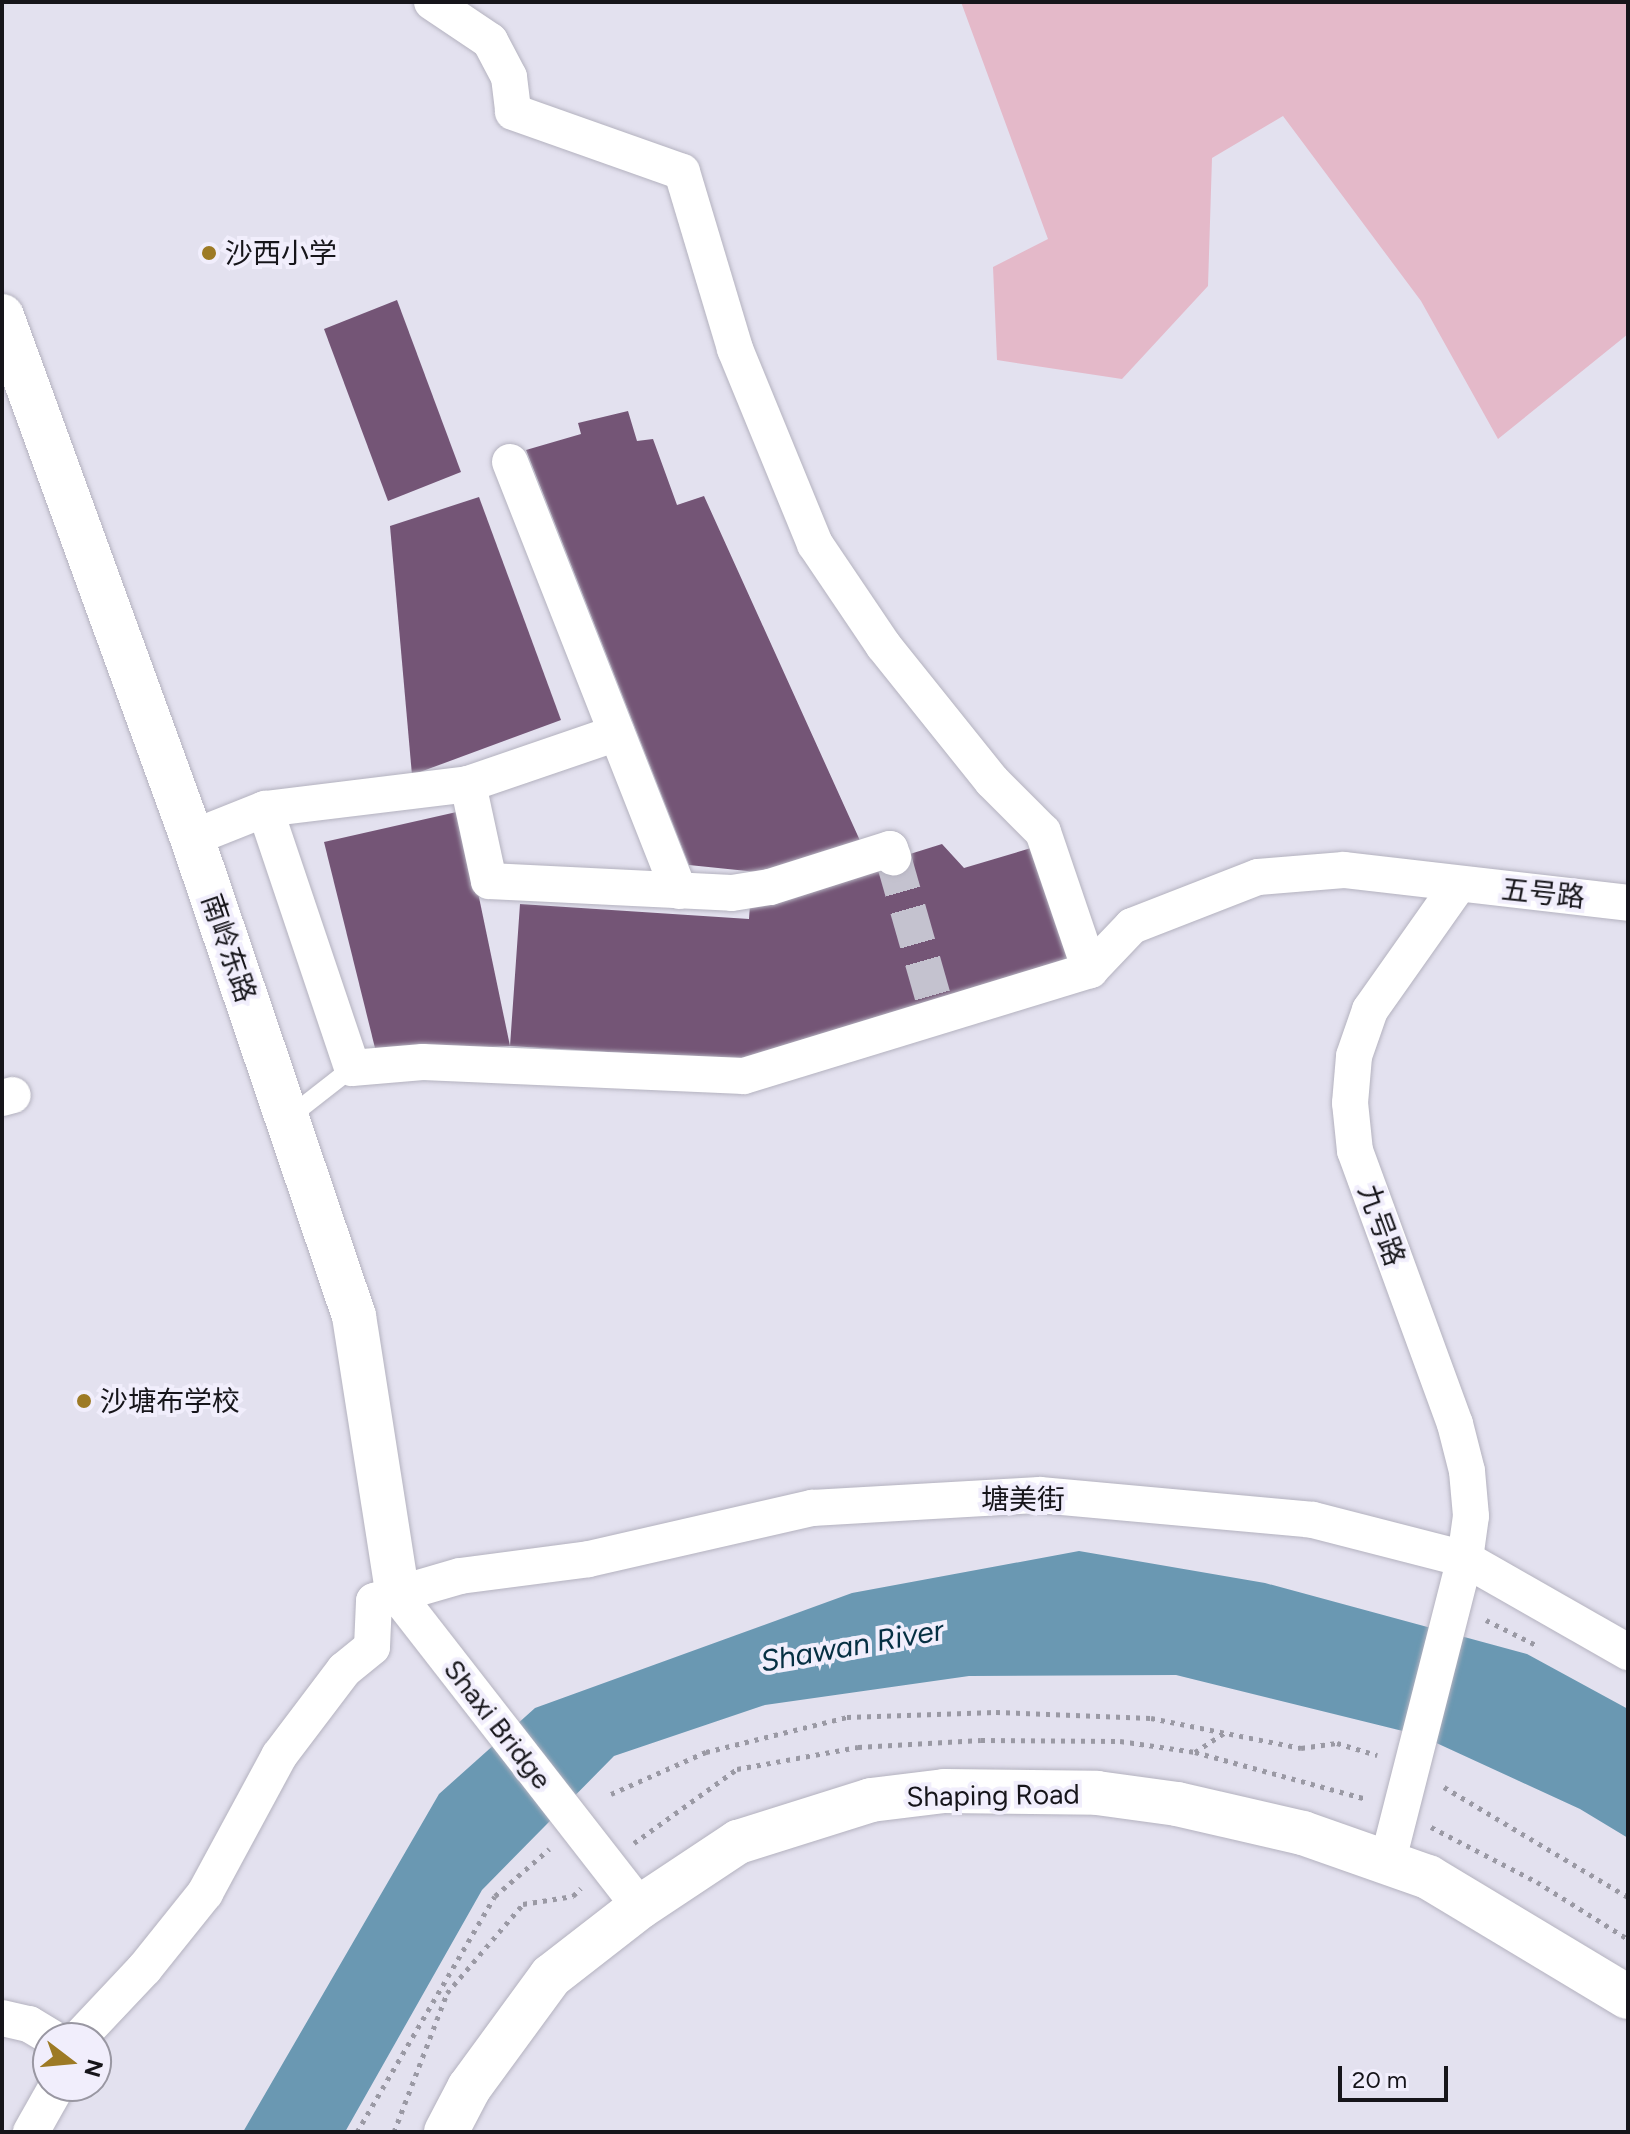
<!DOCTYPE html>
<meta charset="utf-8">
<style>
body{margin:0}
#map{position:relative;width:1630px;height:2134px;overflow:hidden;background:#e3e1ef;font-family:Figtree,"Noto Sans SC",sans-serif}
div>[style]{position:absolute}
.green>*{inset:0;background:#e4b9c9}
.water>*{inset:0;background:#6a98b2}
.building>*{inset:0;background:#745576}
.minor-tunnel>*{height:36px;margin-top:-18px;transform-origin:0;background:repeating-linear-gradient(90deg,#c4c2cf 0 36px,transparent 0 54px)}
.path>*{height:5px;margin-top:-2.5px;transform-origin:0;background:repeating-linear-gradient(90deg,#9a99a4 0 4px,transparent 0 10px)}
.roads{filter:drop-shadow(0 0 2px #b4b2bf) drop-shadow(0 0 2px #b4b2bf)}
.service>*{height:18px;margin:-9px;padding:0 9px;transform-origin:9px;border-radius:9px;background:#fff}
.minor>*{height:36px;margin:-18px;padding:0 18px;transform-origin:18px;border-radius:18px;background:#fff}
.tertiary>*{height:44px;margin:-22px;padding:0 22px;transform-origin:22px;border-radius:22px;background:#fff}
.dots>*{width:22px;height:22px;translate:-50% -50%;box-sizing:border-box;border:4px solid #f1eefc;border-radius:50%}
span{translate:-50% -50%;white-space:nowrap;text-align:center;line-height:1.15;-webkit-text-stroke:8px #f1eefc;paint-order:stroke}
.poi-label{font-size:28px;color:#16151a}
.left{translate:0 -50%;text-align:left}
.street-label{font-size:28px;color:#16151a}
.water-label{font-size:30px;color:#063043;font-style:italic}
.frame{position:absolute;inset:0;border:4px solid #16151a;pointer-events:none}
.north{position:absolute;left:32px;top:2022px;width:80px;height:80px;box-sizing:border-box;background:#f1eefc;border:2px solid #9997a2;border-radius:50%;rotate:106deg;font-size:22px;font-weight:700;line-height:32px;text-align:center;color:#16151a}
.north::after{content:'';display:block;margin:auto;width:28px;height:36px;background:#9d7a25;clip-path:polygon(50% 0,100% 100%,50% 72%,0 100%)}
.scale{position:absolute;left:1338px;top:2066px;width:110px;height:36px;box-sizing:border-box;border:4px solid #16151a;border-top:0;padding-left:10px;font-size:24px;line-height:28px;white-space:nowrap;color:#16151a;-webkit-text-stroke:6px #f1eefc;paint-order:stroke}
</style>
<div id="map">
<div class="green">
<div style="clip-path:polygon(961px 2px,1628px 2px,1628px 334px,1498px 439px,1421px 301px,1283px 116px,1212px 158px,1208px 286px,1122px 379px,997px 360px,993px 267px,1048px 239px)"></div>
</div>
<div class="water">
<div style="clip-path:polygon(1079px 1551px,1265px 1583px,1527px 1654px,1628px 1709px,1628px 1838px,1580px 1809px,1419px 1735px,1176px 1675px,969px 1676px,765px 1705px,614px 1756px,482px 1890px,345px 2132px,243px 2132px,439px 1794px,535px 1708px,852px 1593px)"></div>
</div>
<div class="building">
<div style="clip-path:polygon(397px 300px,461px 472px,388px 501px,324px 329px)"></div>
<div style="clip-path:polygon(628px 411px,637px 441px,653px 439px,677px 505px,704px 496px,862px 845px,785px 875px,689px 865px,526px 450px,581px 434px,578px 423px)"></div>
<div style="clip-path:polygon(479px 497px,561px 720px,412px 775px,390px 526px)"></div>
<div style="clip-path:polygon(461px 811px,510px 1046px,376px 1052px,324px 842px)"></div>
<div style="clip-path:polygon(942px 844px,964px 868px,1031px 848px,1075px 958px,739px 1060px,510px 1046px,520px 904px,749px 919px,750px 904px)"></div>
</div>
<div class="minor-tunnel">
<div style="left:893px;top:857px;width:153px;rotate:74.1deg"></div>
</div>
<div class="path">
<div style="left:1486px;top:1620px;width:58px;rotate:26.6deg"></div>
<div style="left:1195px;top:1752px;width:35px;rotate:-33deg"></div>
<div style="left:1444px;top:1787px;width:214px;rotate:30.9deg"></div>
<div style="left:611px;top:1794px;width:104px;rotate:-23.9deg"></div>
<div style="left:706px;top:1752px;width:145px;rotate:-13.9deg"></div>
<div style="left:847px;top:1717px;width:149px;rotate:-1.9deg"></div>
<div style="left:996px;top:1712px;width:155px;rotate:2.2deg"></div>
<div style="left:1151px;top:1718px;width:153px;rotate:11.3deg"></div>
<div style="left:1301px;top:1748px;width:36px;rotate:-8deg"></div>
<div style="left:1337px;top:1743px;width:42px;rotate:16.7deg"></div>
<div style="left:1431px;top:1827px;width:119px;rotate:27.4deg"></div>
<div style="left:1537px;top:1882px;width:107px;rotate:32.1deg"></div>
<div style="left:634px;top:1843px;width:127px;rotate:-35.7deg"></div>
<div style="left:737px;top:1769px;width:123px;rotate:-10.3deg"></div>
<div style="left:858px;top:1747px;width:123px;rotate:-3.3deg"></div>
<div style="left:981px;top:1740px;width:139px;rotate:0.4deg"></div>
<div style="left:1120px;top:1741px;width:76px;rotate:8.3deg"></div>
<div style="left:1195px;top:1752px;width:178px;rotate:15.3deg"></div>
<div style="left:357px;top:2132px;width:273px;rotate:-59.7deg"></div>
<div style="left:495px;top:1896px;width:72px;rotate:-41deg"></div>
<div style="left:394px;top:2132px;width:149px;rotate:-69.1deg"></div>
<div style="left:447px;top:1993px;width:117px;rotate:-49.5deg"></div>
<div style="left:523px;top:1904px;width:51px;rotate:-9.1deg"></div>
<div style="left:573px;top:1896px;width:11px;rotate:-45deg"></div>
</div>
<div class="roads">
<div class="service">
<div style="left:288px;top:1118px;width:81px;rotate:-38deg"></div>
</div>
<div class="minor">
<div style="left:432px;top:2px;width:70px;rotate:33.9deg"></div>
<div style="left:490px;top:41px;width:41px;rotate:62.2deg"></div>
<div style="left:509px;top:77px;width:35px;rotate:83deg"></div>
<div style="left:513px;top:112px;width:179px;rotate:19.5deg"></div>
<div style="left:682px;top:172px;width:185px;rotate:73.3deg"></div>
<div style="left:735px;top:349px;width:211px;rotate:67.7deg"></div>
<div style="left:815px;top:544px;width:122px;rotate:56deg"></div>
<div style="left:883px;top:645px;width:174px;rotate:51.3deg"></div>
<div style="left:992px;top:781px;width:72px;rotate:45deg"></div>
<div style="left:1043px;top:832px;width:146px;rotate:71.2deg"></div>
<div style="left:510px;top:462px;width:461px;rotate:68.5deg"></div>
<div style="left:468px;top:784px;width:157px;rotate:-18.9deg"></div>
<div style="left:265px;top:809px;width:205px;rotate:-7deg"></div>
<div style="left:468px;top:784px;width:99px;rotate:77.8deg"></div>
<div style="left:489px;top:881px;width:243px;rotate:2.8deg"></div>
<div style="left:732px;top:893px;width:38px;rotate:-9deg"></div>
<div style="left:770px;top:887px;width:126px;rotate:-17.6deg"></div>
<div style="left:890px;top:849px;width:9px;rotate:69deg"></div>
<div style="left:192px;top:838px;width:79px;rotate:-21.7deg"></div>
<div style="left:265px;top:809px;width:273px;rotate:71.4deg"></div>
<div style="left:352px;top:1068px;width:71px;rotate:-4.8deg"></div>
<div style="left:423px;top:1062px;width:321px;rotate:2.5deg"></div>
<div style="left:744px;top:1076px;width:362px;rotate:-17deg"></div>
<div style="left:1090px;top:970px;width:61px;rotate:-46.3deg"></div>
<div style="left:1132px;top:926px;width:135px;rotate:-21.3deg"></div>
<div style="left:1258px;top:877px;width:86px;rotate:-4.7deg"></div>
<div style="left:1344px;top:870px;width:286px;rotate:6.6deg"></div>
<div style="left:2px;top:1098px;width:11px;rotate:-15deg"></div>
<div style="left:398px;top:1596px;width:394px;rotate:52.1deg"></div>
<div style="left:1388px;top:1860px;width:311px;rotate:-75.7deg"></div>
<div style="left:1465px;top:1559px;width:43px;rotate:-82.1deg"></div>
<div style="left:1471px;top:1516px;width:45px;rotate:-95.1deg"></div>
<div style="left:1467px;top:1471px;width:49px;rotate:-104.3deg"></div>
<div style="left:1455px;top:1424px;width:291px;rotate:-110.1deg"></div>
<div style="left:1355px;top:1151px;width:48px;rotate:-95.9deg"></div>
<div style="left:1350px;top:1103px;width:47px;rotate:-85.1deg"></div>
<div style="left:1354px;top:1056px;width:49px;rotate:-70.8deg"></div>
<div style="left:1370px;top:1010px;width:154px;rotate:-54.8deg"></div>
<div style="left:2px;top:2018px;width:28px;rotate:13deg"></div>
<div style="left:29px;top:2024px;width:27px;rotate:31deg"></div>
<div style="left:79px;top:2038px;width:96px;rotate:-46.7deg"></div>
<div style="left:145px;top:1968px;width:96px;rotate:-51.3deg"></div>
<div style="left:205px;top:1893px;width:156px;rotate:-61.6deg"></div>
<div style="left:279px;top:1756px;width:108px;rotate:-52.9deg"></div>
<div style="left:344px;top:1670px;width:36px;rotate:-39deg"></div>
<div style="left:372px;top:1647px;width:46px;rotate:-87.5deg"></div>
<div style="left:374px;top:1601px;width:90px;rotate:-16.2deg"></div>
<div style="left:460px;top:1576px;width:130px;rotate:-7.5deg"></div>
<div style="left:589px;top:1559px;width:229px;rotate:-12.9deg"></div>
<div style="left:812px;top:1508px;width:228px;rotate:-3.3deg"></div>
<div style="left:1040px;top:1495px;width:274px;rotate:5.2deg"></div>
<div style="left:1313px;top:1520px;width:157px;rotate:14.4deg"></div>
<div style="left:1465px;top:1559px;width:188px;rotate:29.7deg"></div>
<div style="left:31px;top:2132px;width:53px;rotate:-60.5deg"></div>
</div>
<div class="tertiary">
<div style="left:2px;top:316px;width:556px;rotate:70deg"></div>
<div style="left:192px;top:838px;width:505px;rotate:71.28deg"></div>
<div style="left:354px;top:1316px;width:283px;rotate:81.1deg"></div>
<div style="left:446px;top:2132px;width:50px;rotate:-62.4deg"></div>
<div style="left:469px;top:2088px;width:139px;rotate:-53.8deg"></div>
<div style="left:551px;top:1976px;width:113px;rotate:-37.8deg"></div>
<div style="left:640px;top:1907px;width:118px;rotate:-33.6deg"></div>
<div style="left:738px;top:1842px;width:139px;rotate:-17.5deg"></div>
<div style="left:871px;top:1800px;width:74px;rotate:-7deg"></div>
<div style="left:944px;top:1791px;width:153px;rotate:0.7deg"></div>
<div style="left:1097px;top:1793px;width:81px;rotate:7.8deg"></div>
<div style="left:1177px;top:1804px;width:129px;rotate:13deg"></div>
<div style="left:1303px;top:1833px;width:133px;rotate:19.4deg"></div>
<div style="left:1428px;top:1877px;width:233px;rotate:31deg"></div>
</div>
</div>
<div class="dots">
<div style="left:209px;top:253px;background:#9d7a25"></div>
<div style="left:84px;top:1401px;background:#9d7a25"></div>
</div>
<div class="poi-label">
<span class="left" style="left:225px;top:253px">沙西小学</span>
<span class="left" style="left:100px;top:1401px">沙塘布学校</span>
</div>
<div class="street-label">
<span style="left:1543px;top:893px;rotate:6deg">五号路</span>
<span style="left:229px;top:948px;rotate:71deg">南岭东路</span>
<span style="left:1382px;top:1225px;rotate:70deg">九号路</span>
<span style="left:1023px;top:1499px">塘美街</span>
<span style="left:498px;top:1724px;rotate:52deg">Shaxi Bridge</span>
<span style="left:993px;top:1795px;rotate:-1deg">Shaping Road</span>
</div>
<div class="water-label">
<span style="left:852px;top:1646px;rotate:-10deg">Shawan River</span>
</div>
<div class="frame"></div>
<div class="north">N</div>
<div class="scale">20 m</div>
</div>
